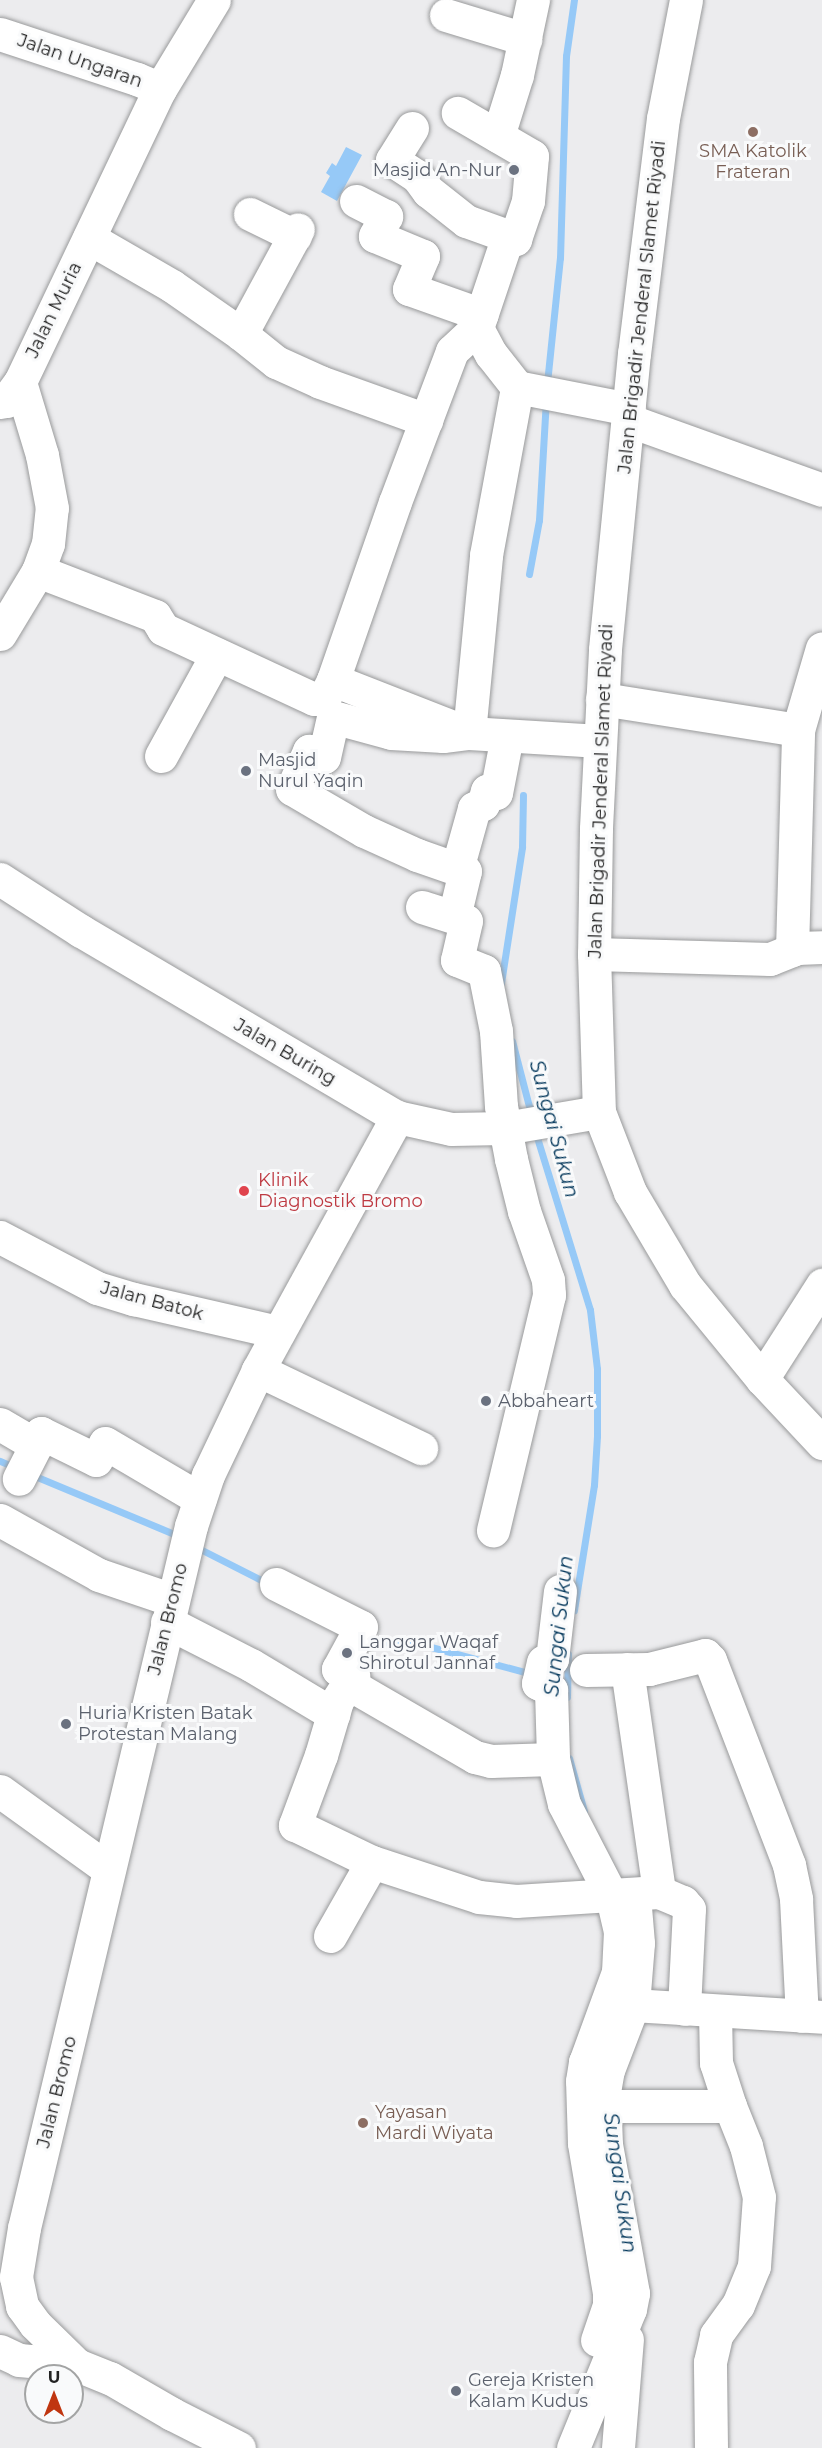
<!DOCTYPE html>
<style>
body{margin:0}
#map{position:relative;width:822px;height:2448px;overflow:hidden;background:#ececee;font-family:Montserrat,sans-serif}
div>[style]{position:absolute}
.water>*{inset:0;background:#96c9f7}
.stream>*{height:7px;margin:-3.5px;padding:0 3.5px;transform-origin:3.5px;border-radius:3.5px;background:#96c9f7}
.roads{filter:drop-shadow(0 0 2px #999a9b) drop-shadow(0 0 2px #999a9b)}
.minor>*{height:33px;margin:-16.5px;padding:0 16.5px;transform-origin:16.5px;border-radius:16.5px;background:#fff}
.major>*{height:33px;margin:-16.5px;padding:0 16.5px;transform-origin:16.5px;border-radius:16.5px;background:#fff}
.dots>*{width:16px;height:16px;translate:-50% -50%;box-sizing:border-box;border:3px solid #f9fafb;border-radius:50%}
span{translate:-50% -50%;white-space:nowrap;text-align:center;line-height:1.15;-webkit-text-stroke:6px #f9fafb;paint-order:stroke}
.street-label{font-size:18px;color:#222}
.education-label{font-size:18px;color:#785e54}
.left{translate:0 -50%;text-align:left}
.worship-label{font-size:18px;color:#5b616d}
.right{translate:-100% -50%;text-align:right}
.health-label{font-size:18px;color:#be3a42}
.water-label{font-size:20px;color:#02365a;font-style:italic}
.north{position:absolute;left:24px;top:2364px;width:60px;height:60px;box-sizing:border-box;background:#f9fafb;border:2px solid #a3a4a4;border-radius:50%;rotate:0deg;font-size:16px;font-weight:700;line-height:24px;text-align:center;color:#222}
.north::after{content:'';display:block;margin:auto;width:21px;height:27px;background:#c03610;clip-path:polygon(50% 0,100% 100%,50% 72%,0 100%)}
</style>
<div id="map">
<div class="water">
<div style="clip-path:polygon(346px 147px,362px 155px,337px 201px,321px 192px,330px 176px,326px 173px,332px 163px,336px 166px)"></div>
</div>
<div class="stream">
<div style="left:547px;top:383px;width:126px;rotate:-84.1deg"></div>
<div style="left:560px;top:258px;width:202px;rotate:-88.3deg"></div>
<div style="left:566px;top:56px;width:57px;rotate:-81.9deg"></div>
<div style="left:529px;top:574px;width:55px;rotate:-79.5deg"></div>
<div style="left:539px;top:520px;width:120px;rotate:-86.7deg"></div>
<div style="left:501px;top:983px;width:138px;rotate:-81.2deg"></div>
<div style="left:522px;top:847px;width:52px;rotate:-88.9deg"></div>
<div style="left:512px;top:1041px;width:75px;rotate:75.4deg"></div>
<div style="left:535px;top:1131px;width:187px;rotate:72.9deg"></div>
<div style="left:590px;top:1310px;width:59px;rotate:83.2deg"></div>
<div style="left:597px;top:1369px;width:67px;rotate:90deg"></div>
<div style="left:597px;top:1436px;width:49px;rotate:93.5deg"></div>
<div style="left:594px;top:1485px;width:127px;rotate:99.1deg"></div>
<div style="left:0;top:1461px;width:15px;rotate:23deg"></div>
<div style="left:30px;top:1474px;width:154px;rotate:22.6deg"></div>
<div style="left:202px;top:1550px;width:73px;rotate:26.9deg"></div>
<div style="left:366px;top:1637px;width:21px;rotate:14deg"></div>
<div style="left:386px;top:1642px;width:19px;rotate:-6deg"></div>
<div style="left:405px;top:1640px;width:131px;rotate:15deg"></div>
<div style="left:567px;top:1697px;width:43px;rotate:-88.7deg"></div>
<div style="left:569px;top:1758px;width:55px;rotate:74.2deg"></div>
</div>
<div class="roads">
<div class="minor">
<div style="left:446px;top:15px;width:83px;rotate:16.9deg"></div>
<div style="left:0;top:34px;width:144px;rotate:18.2deg"></div>
<div style="left:137px;top:79px;width:25px;rotate:23deg"></div>
<div style="left:412px;top:128px;width:38px;rotate:122deg"></div>
<div style="left:392px;top:160px;width:30px;rotate:33deg"></div>
<div style="left:417px;top:176px;width:19px;rotate:54deg"></div>
<div style="left:428px;top:191px;width:48px;rotate:38.3deg"></div>
<div style="left:466px;top:221px;width:45px;rotate:19.7deg"></div>
<div style="left:498px;top:136px;width:64px;rotate:-72.7deg"></div>
<div style="left:517px;top:75px;width:77px;rotate:-78deg"></div>
<div style="left:356px;top:201px;width:34px;rotate:27deg"></div>
<div style="left:386px;top:216px;width:23px;rotate:119deg"></div>
<div style="left:375px;top:236px;width:52px;rotate:22.6deg"></div>
<div style="left:423px;top:256px;width:36px;rotate:113deg"></div>
<div style="left:409px;top:289px;width:77px;rotate:19.6deg"></div>
<div style="left:250px;top:214px;width:50px;rotate:26.1deg"></div>
<div style="left:89px;top:238px;width:96px;rotate:30deg"></div>
<div style="left:172px;top:286px;width:84px;rotate:34.8deg"></div>
<div style="left:241px;top:334px;width:45px;rotate:38.7deg"></div>
<div style="left:276px;top:362px;width:48px;rotate:24.4deg"></div>
<div style="left:320px;top:382px;width:113px;rotate:19.7deg"></div>
<div style="left:477px;top:328px;width:30px;rotate:62deg"></div>
<div style="left:491px;top:354px;width:42px;rotate:51.8deg"></div>
<div style="left:241px;top:334px;width:119px;rotate:-61.5deg"></div>
<div style="left:0;top:402px;width:6px;rotate:-9deg"></div>
<div style="left:6px;top:401px;width:24px;rotate:-54deg"></div>
<div style="left:20px;top:382px;width:325px;rotate:-64.5deg"></div>
<div style="left:160px;top:89px;width:104px;rotate:-58.8deg"></div>
<div style="left:628px;top:420px;width:206px;rotate:19.8deg"></div>
<div style="left:38px;top:571px;width:125px;rotate:21deg"></div>
<div style="left:155px;top:616px;width:15px;rotate:58deg"></div>
<div style="left:163px;top:629px;width:166px;rotate:24.9deg"></div>
<div style="left:314px;top:699px;width:10px;rotate:-6deg"></div>
<div style="left:324px;top:698px;width:20px;rotate:-63deg"></div>
<div style="left:333px;top:680px;width:188px;rotate:-70.8deg"></div>
<div style="left:395px;top:502px;width:161px;rotate:-69.3deg"></div>
<div style="left:452px;top:351px;width:34px;rotate:-43deg"></div>
<div style="left:477px;top:328px;width:97px;rotate:-71.4deg"></div>
<div style="left:508px;top:236px;width:8px;rotate:23deg"></div>
<div style="left:515px;top:239px;width:40px;rotate:-71.1deg"></div>
<div style="left:528px;top:201px;width:45px;rotate:-84.9deg"></div>
<div style="left:532px;top:156px;width:86px;rotate:-149.8deg"></div>
<div style="left:0;top:634px;width:74px;rotate:-58.9deg"></div>
<div style="left:38px;top:571px;width:29px;rotate:-70deg"></div>
<div style="left:48px;top:544px;width:36px;rotate:-84deg"></div>
<div style="left:52px;top:508px;width:54px;rotate:-100.7deg"></div>
<div style="left:42px;top:455px;width:76px;rotate:-106.8deg"></div>
<div style="left:333px;top:680px;width:129px;rotate:21.4deg"></div>
<div style="left:602px;top:699px;width:198px;rotate:9deg"></div>
<div style="left:469px;top:733px;width:179px;rotate:-84.5deg"></div>
<div style="left:486px;top:555px;width:171px;rotate:-79.5deg"></div>
<div style="left:517px;top:387px;width:114px;rotate:11.1deg"></div>
<div style="left:161px;top:756px;width:116px;rotate:-61.2deg"></div>
<div style="left:457px;top:869px;width:42px;rotate:-160.7deg"></div>
<div style="left:417px;top:855px;width:58px;rotate:-155.6deg"></div>
<div style="left:364px;top:831px;width:83px;rotate:-149.7deg"></div>
<div style="left:292px;top:789px;width:42px;rotate:-65.9deg"></div>
<div style="left:309px;top:751px;width:16px;rotate:22deg"></div>
<div style="left:324px;top:757px;width:41px;rotate:-77.3deg"></div>
<div style="left:333px;top:717px;width:60px;rotate:15.4deg"></div>
<div style="left:391px;top:733px;width:52px;rotate:3.3deg"></div>
<div style="left:443px;top:736px;width:26px;rotate:-7deg"></div>
<div style="left:469px;top:733px;width:131px;rotate:3.5deg"></div>
<div style="left:0;top:879px;width:96px;rotate:32.7deg"></div>
<div style="left:81px;top:931px;width:367px;rotate:30.5deg"></div>
<div style="left:397px;top:1117px;width:55px;rotate:12.5deg"></div>
<div style="left:451px;top:1129px;width:54px;rotate:-1.1deg"></div>
<div style="left:505px;top:1128px;width:95px;rotate:-9.7deg"></div>
<div style="left:422px;top:907px;width:46px;rotate:17.7deg"></div>
<div style="left:466px;top:921px;width:40px;rotate:103deg"></div>
<div style="left:457px;top:960px;width:29px;rotate:22deg"></div>
<div style="left:484px;top:971px;width:61px;rotate:78.7deg"></div>
<div style="left:496px;top:1031px;width:75px;rotate:86.2deg"></div>
<div style="left:501px;top:1106px;width:54px;rotate:79.3deg"></div>
<div style="left:511px;top:1159px;width:54px;rotate:76deg"></div>
<div style="left:524px;top:1211px;width:73px;rotate:70.8deg"></div>
<div style="left:548px;top:1280px;width:15px;rotate:86deg"></div>
<div style="left:549px;top:1295px;width:242px;rotate:103.4deg"></div>
<div style="left:454px;top:917px;width:47px;rotate:-76.6deg"></div>
<div style="left:465px;top:871px;width:8px;rotate:-166deg"></div>
<div style="left:457px;top:869px;width:63px;rotate:-74.4deg"></div>
<div style="left:474px;top:808px;width:10px;rotate:-24deg"></div>
<div style="left:483px;top:804px;width:14px;rotate:-73deg"></div>
<div style="left:487px;top:791px;width:9px;rotate:13deg"></div>
<div style="left:496px;top:793px;width:58px;rotate:-79.1deg"></div>
<div style="left:792px;top:950px;width:220px;rotate:-88.4deg"></div>
<div style="left:798px;top:730px;width:85px;rotate:-73.7deg"></div>
<div style="left:594px;top:954px;width:176px;rotate:1.6deg"></div>
<div style="left:770px;top:959px;width:29px;rotate:-22deg"></div>
<div style="left:797px;top:948px;width:25px;rotate:-2deg"></div>
<div style="left:0;top:1237px;width:110px;rotate:27.7deg"></div>
<div style="left:97px;top:1288px;width:39px;rotate:17deg"></div>
<div style="left:134px;top:1299px;width:148px;rotate:12.9deg"></div>
<div style="left:258px;top:1370px;width:181px;rotate:25.6deg"></div>
<div style="left:762px;top:1379px;width:112px;rotate:-57.4deg"></div>
<div style="left:0;top:1424px;width:42px;rotate:30.3deg"></div>
<div style="left:36px;top:1445px;width:38px;rotate:117deg"></div>
<div style="left:36px;top:1445px;width:13px;rotate:-67deg"></div>
<div style="left:41px;top:1433px;width:61px;rotate:26.1deg"></div>
<div style="left:96px;top:1460px;width:19px;rotate:-62deg"></div>
<div style="left:105px;top:1443px;width:110px;rotate:30.5deg"></div>
<div style="left:0;top:1520px;width:113px;rotate:29.1deg"></div>
<div style="left:99px;top:1575px;width:78px;rotate:18.7deg"></div>
<div style="left:276px;top:1584px;width:95px;rotate:26.8deg"></div>
<div style="left:361px;top:1627px;width:48px;rotate:118.7deg"></div>
<div style="left:338px;top:1669px;width:17px;rotate:25deg"></div>
<div style="left:353px;top:1676px;width:30px;rotate:123deg"></div>
<div style="left:337px;top:1701px;width:56px;rotate:106.5deg"></div>
<div style="left:321px;top:1755px;width:75px;rotate:110.4deg"></div>
<div style="left:295px;top:1825px;width:85px;rotate:25.7deg"></div>
<div style="left:372px;top:1862px;width:113px;rotate:18.1deg"></div>
<div style="left:479px;top:1897px;width:37px;rotate:6deg"></div>
<div style="left:516px;top:1901px;width:143px;rotate:-3.6deg"></div>
<div style="left:560px;top:1591px;width:68px;rotate:96.7deg"></div>
<div style="left:552px;top:1659px;width:9px;rotate:162deg"></div>
<div style="left:543px;top:1662px;width:22px;rotate:103deg"></div>
<div style="left:538px;top:1683px;width:15px;rotate:28deg"></div>
<div style="left:551px;top:1690px;width:69px;rotate:88.3deg"></div>
<div style="left:553px;top:1759px;width:46px;rotate:76.3deg"></div>
<div style="left:564px;top:1804px;width:105px;rotate:62.7deg"></div>
<div style="left:612px;top:1897px;width:35px;rotate:77deg"></div>
<div style="left:620px;top:1931px;width:41px;rotate:92.8deg"></div>
<div style="left:618px;top:1972px;width:96px;rotate:110.1deg"></div>
<div style="left:167px;top:1622px;width:94px;rotate:27.1deg"></div>
<div style="left:251px;top:1665px;width:96px;rotate:30.9deg"></div>
<div style="left:627px;top:1669px;width:225px;rotate:81.8deg"></div>
<div style="left:659px;top:1892px;width:26px;rotate:23deg"></div>
<div style="left:683px;top:1902px;width:9px;rotate:49deg"></div>
<div style="left:689px;top:1909px;width:100px;rotate:92.9deg"></div>
<div style="left:586px;top:1670px;width:63px;rotate:-0.9deg"></div>
<div style="left:649px;top:1669px;width:58px;rotate:-14deg"></div>
<div style="left:705px;top:1655px;width:7px;rotate:45deg"></div>
<div style="left:710px;top:1660px;width:220px;rotate:68.9deg"></div>
<div style="left:789px;top:1865px;width:35px;rotate:78deg"></div>
<div style="left:796px;top:1899px;width:117px;rotate:87.1deg"></div>
<div style="left:349px;top:1684px;width:146px;rotate:30.1deg"></div>
<div style="left:475px;top:1757px;width:16px;rotate:14deg"></div>
<div style="left:491px;top:1761px;width:62px;rotate:-1.8deg"></div>
<div style="left:0;top:1791px;width:133px;rotate:35.8deg"></div>
<div style="left:330px;top:1936px;width:85px;rotate:-60.4deg"></div>
<div style="left:633px;top:2005px;width:189px;rotate:3.6deg"></div>
<div style="left:605px;top:2106px;width:125px"></div>
<div style="left:24px;top:2228px;width:722px;rotate:-76.62deg"></div>
<div style="left:191px;top:1526px;width:54px;rotate:-71.6deg"></div>
<div style="left:208px;top:1475px;width:116px;rotate:-64.5deg"></div>
<div style="left:258px;top:1370px;width:289px;rotate:-61.2deg"></div>
<div style="left:597px;top:2340px;width:36px;rotate:-71deg"></div>
<div style="left:609px;top:2306px;width:13px;rotate:-90deg"></div>
<div style="left:609px;top:2293px;width:152px;rotate:-99.5deg"></div>
<div style="left:584px;top:2143px;width:62px;rotate:-91.8deg"></div>
<div style="left:582px;top:2081px;width:19px;rotate:-81deg"></div>
<div style="left:585px;top:2062px;width:23px;rotate:18deg"></div>
<div style="left:573px;top:2448px;width:150px;rotate:-67.7deg"></div>
<div style="left:630px;top:2309px;width:16px;rotate:-79deg"></div>
<div style="left:633px;top:2293px;width:150px;rotate:-100.3deg"></div>
<div style="left:606px;top:2145px;width:53px;rotate:-92.2deg"></div>
<div style="left:604px;top:2092px;width:22px;rotate:-80deg"></div>
<div style="left:608px;top:2070px;width:70px;rotate:-69deg"></div>
<div style="left:633px;top:2005px;width:62px;rotate:-85.4deg"></div>
<div style="left:638px;top:1943px;width:48px;rotate:-94.8deg"></div>
<div style="left:618px;top:2448px;width:109px;rotate:-85.3deg"></div>
<div style="left:711px;top:2448px;width:86px;rotate:-90.7deg"></div>
<div style="left:710px;top:2362px;width:28px;rotate:-77deg"></div>
<div style="left:716px;top:2335px;width:37px;rotate:-54deg"></div>
<div style="left:738px;top:2305px;width:42px;rotate:-67.7deg"></div>
<div style="left:754px;top:2266px;width:69px;rotate:-85.9deg"></div>
<div style="left:759px;top:2197px;width:53px;rotate:-104.3deg"></div>
<div style="left:746px;top:2146px;width:43px;rotate:-111.8deg"></div>
<div style="left:730px;top:2106px;width:45px;rotate:-108deg"></div>
<div style="left:716px;top:2063px;width:52px;rotate:-91.1deg"></div>
</div>
<div class="major">
<div style="left:686px;top:0;width:120px;rotate:101deg"></div>
<div style="left:663px;top:118px;width:237px;rotate:97deg"></div>
<div style="left:634px;top:353px;width:298px;rotate:95.6deg"></div>
<div style="left:605px;top:650px;width:179px;rotate:92.9deg"></div>
<div style="left:596px;top:829px;width:125px;rotate:90.9deg"></div>
<div style="left:594px;top:954px;width:158px;rotate:88.2deg"></div>
<div style="left:599px;top:1112px;width:86px;rotate:68.8deg"></div>
<div style="left:630px;top:1192px;width:108px;rotate:59.4deg"></div>
<div style="left:685px;top:1285px;width:122px;rotate:50.7deg"></div>
<div style="left:762px;top:1379px;width:88px;rotate:46.8deg"></div>
<div style="left:24px;top:2228px;width:50px;rotate:99.3deg"></div>
<div style="left:16px;top:2277px;width:30px;rotate:78deg"></div>
<div style="left:22px;top:2306px;width:22px;rotate:54deg"></div>
<div style="left:35px;top:2324px;width:59px;rotate:44.3deg"></div>
<div style="left:77px;top:2365px;width:35px;rotate:22deg"></div>
<div style="left:110px;top:2378px;width:72px;rotate:30.1deg"></div>
<div style="left:172px;top:2414px;width:75px;rotate:26.9deg"></div>
<div style="left:0;top:2351px;width:21px;rotate:25deg"></div>
<div style="left:19px;top:2360px;width:58px;rotate:4.9deg"></div>
</div>
</div>
<div class="dots">
<div style="left:753px;top:132px;background:#8d6e63"></div>
<div style="left:514px;top:170px;background:#6b7280"></div>
<div style="left:246px;top:771px;background:#6b7280"></div>
<div style="left:244px;top:1191px;background:#e0444e"></div>
<div style="left:486px;top:1401px;background:#6b7280"></div>
<div style="left:347px;top:1653px;background:#6b7280"></div>
<div style="left:66px;top:1724px;background:#6b7280"></div>
<div style="left:363px;top:2123px;background:#8d6e63"></div>
<div style="left:456px;top:2391px;background:#6b7280"></div>
</div>
<div class="street-label">
<span style="left:80px;top:61px;rotate:19deg">Jalan Ungaran</span>
<span style="left:642px;top:307px;rotate:-84deg">Jalan Brigadir Jenderal Slamet Riyadi</span>
<span style="left:54px;top:310px;rotate:-64deg">Jalan Muria</span>
<span style="left:601px;top:791px;rotate:-88deg">Jalan Brigadir Jenderal Slamet Riyadi</span>
<span style="left:285px;top:1052px;rotate:30deg">Jalan Buring</span>
<span style="left:152px;top:1301px;rotate:15deg">Jalan Batok</span>
<span style="left:168px;top:1619px;rotate:-76deg">Jalan Bromo</span>
<span style="left:57px;top:2092px;rotate:-76deg">Jalan Bromo</span>
</div>
<div class="education-label">
<span style="left:753px;top:162px">SMA Katolik<br>Frateran</span>
<span class="left" style="left:375px;top:2123px">Yayasan<br>Mardi Wiyata</span>
</div>
<div class="worship-label">
<span class="right" style="left:502px;top:170px">Masjid An-Nur</span>
<span class="left" style="left:258px;top:771px">Masjid<br>Nurul Yaqin</span>
<span class="left" style="left:498px;top:1401px">Abbaheart</span>
<span class="left" style="left:359px;top:1653px">Langgar Waqaf<br>Shirotul Jannaf</span>
<span class="left" style="left:78px;top:1724px">Huria Kristen Batak<br>Protestan Malang</span>
<span class="left" style="left:468px;top:2391px">Gereja Kristen<br>Kalam Kudus</span>
</div>
<div class="health-label">
<span class="left" style="left:258px;top:1191px">Klinik<br>Diagnostik Bromo</span>
</div>
<div class="water-label">
<span style="left:554px;top:1129px;rotate:75deg">Sungai Sukun</span>
<span style="left:559px;top:1626px;rotate:-84deg">Sungai Sukun</span>
<span style="left:620px;top:2183px;rotate:82deg">Sungai Sukun</span>
</div>
<div class="north">U</div>
</div>
